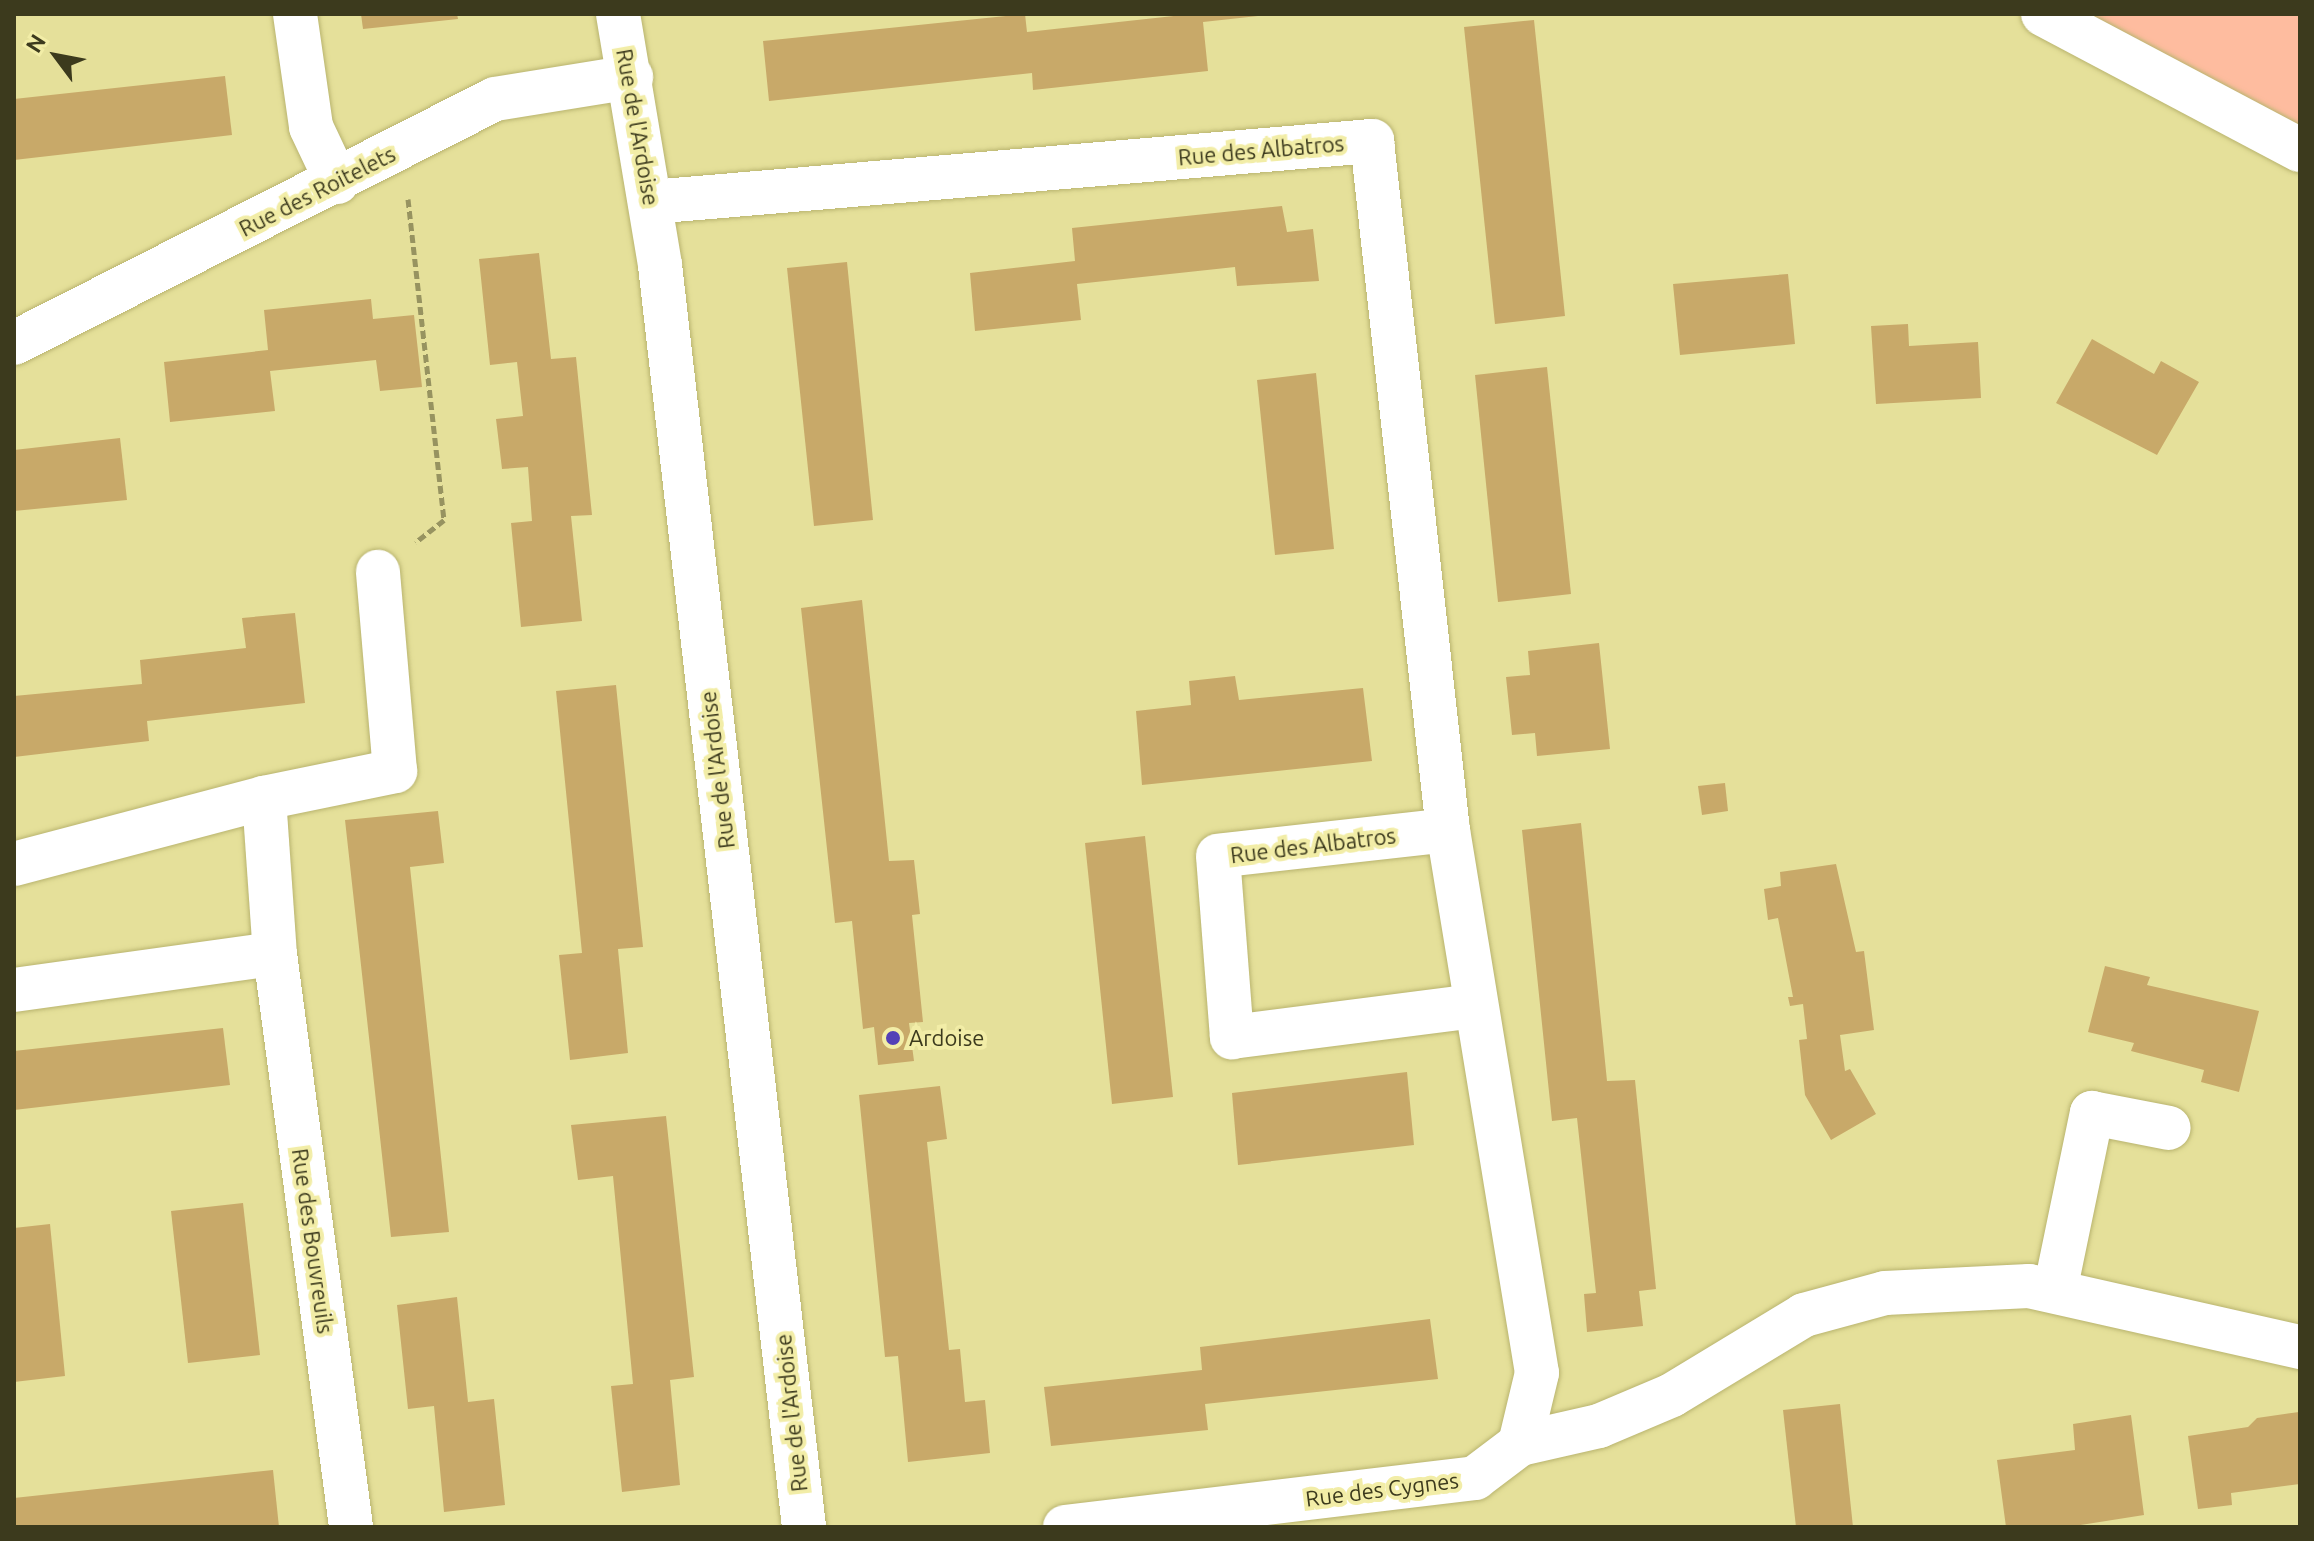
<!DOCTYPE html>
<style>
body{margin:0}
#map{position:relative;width:2314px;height:1541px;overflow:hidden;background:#e5e09a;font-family:Ubuntu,sans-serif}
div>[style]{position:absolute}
.green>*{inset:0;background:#febc9f}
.building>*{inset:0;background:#c8a969}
.path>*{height:5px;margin-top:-2.5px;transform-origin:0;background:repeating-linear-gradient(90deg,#979360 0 8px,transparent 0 12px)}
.roads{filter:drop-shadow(0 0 2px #b9b46f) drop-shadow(0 0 2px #b9b46f)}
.minor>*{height:44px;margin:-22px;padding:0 22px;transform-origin:22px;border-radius:22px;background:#fff}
.dots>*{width:22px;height:22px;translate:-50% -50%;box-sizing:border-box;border:4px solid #f2eda7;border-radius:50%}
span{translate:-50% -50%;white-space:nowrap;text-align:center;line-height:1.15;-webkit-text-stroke:8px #f2eda7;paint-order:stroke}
.street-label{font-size:22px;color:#3c3a1d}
.poi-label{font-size:22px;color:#3c3a1d}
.left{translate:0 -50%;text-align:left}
.frame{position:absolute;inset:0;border:16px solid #3c3a1d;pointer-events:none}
.north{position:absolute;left:16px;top:16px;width:80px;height:80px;-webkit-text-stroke:6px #f2eda7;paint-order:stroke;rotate:302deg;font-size:22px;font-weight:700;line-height:32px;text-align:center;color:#3c3a1d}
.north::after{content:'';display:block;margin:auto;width:28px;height:36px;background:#3c3a1d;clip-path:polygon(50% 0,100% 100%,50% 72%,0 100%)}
</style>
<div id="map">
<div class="green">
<div style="clip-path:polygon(2043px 14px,2300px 14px,2300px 150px)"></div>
</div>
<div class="building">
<div style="clip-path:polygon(361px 14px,457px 14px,458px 19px,363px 29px)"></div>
<div style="clip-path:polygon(1025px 14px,1027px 32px,1192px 14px,1258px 16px,1203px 22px,1208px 71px,1033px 90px,1032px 73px,769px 101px,763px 41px)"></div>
<div style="clip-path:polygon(1534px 20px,1565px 316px,1495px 324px,1464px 27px)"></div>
<div style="clip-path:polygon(225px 76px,232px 135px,14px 160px,14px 99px)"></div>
<div style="clip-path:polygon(1282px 206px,1287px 232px,1313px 229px,1319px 281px,1237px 286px,1235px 267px,1077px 284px,1081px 320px,975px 331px,970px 273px,1075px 261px,1072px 228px)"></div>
<div style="clip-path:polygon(539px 253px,551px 359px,576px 357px,592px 515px,571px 516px,582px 621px,521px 627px,511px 523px,532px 521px,528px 467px,502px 469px,496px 419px,523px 416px,517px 362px,490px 365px,479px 259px)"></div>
<div style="clip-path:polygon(847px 262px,873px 520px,814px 526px,787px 268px)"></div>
<div style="clip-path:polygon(1788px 274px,1795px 344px,1680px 355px,1673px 284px)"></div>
<div style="clip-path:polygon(371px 299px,373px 319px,414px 315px,422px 387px,380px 391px,376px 360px,270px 371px,275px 411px,170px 422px,164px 362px,268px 350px,264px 310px)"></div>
<div style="clip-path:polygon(1908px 324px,1909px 346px,1978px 342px,1981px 398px,1876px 404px,1871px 326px)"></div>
<div style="clip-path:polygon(2092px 339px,2154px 374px,2161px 361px,2199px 382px,2157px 455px,2056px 403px)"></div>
<div style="clip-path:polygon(1547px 367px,1571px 594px,1498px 602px,1475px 375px)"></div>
<div style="clip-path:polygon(1316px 373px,1334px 549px,1275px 555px,1257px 380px)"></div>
<div style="clip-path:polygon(120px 438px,127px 500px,14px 511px,14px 450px)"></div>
<div style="clip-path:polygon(862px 600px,889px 861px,914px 860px,920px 914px,912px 915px,923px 1022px,909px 1023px,914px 1061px,878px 1065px,874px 1027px,863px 1029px,852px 921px,835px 923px,801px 608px)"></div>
<div style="clip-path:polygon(295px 613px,305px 703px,147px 721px,149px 741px,14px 757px,14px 696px,142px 684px,140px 660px,246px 648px,242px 618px)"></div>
<div style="clip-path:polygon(1599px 643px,1610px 749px,1537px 756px,1535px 733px,1512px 735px,1506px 677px,1530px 675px,1528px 651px)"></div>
<div style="clip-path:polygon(1235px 676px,1239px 700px,1363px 688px,1372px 761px,1142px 785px,1136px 711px,1191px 705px,1189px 681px)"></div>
<div style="clip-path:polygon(616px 685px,643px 947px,618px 949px,628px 1053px,570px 1060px,559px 955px,582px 953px,556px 691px)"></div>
<div style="clip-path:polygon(1725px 783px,1728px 811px,1702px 815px,1698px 786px)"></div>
<div style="clip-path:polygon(438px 811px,444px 863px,410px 867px,449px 1232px,391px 1237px,345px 820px)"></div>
<div style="clip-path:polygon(1581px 823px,1607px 1081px,1635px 1080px,1656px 1289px,1639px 1291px,1643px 1326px,1587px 1332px,1584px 1294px,1596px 1293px,1577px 1118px,1552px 1121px,1522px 830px)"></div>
<div style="clip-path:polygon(1145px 836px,1173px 1097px,1112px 1104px,1085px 843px)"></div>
<div style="clip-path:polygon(1836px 864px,1856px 952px,1864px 951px,1874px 1030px,1840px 1035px,1845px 1071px,1850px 1069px,1876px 1114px,1831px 1140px,1805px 1095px,1799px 1040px,1807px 1039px,1803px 1004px,1790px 1006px,1788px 997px,1793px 997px,1778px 918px,1768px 920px,1764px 889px,1781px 886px,1780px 872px)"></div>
<div style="clip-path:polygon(2105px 966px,2150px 977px,2147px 985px,2259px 1011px,2239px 1092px,2201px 1082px,2204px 1070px,2131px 1051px,2134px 1043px,2088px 1032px)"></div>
<div style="clip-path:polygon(223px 1028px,230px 1085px,14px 1110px,14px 1051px)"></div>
<div style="clip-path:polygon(1407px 1072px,1414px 1145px,1238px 1165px,1232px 1093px)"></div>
<div style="clip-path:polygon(940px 1086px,947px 1139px,927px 1142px,949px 1350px,960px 1349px,965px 1402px,985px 1400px,990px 1453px,908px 1462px,898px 1356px,885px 1357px,859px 1095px)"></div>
<div style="clip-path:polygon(666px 1116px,694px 1377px,670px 1380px,680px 1485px,622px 1492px,611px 1386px,633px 1384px,613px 1176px,578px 1180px,571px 1125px)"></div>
<div style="clip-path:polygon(243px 1203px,260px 1355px,188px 1363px,171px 1211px)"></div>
<div style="clip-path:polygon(50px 1224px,65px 1376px,14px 1382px,14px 1228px)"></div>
<div style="clip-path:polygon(457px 1297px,468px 1402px,494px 1399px,505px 1505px,444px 1512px,434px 1406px,408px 1409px,397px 1305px)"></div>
<div style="clip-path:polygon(1430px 1319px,1438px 1379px,1205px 1404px,1208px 1430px,1051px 1446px,1044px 1387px,1202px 1370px,1200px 1347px)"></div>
<div style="clip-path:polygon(1840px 1404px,1853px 1527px,1796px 1527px,1783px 1410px)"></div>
<div style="clip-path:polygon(2299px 1412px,2300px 1484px,2231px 1493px,2232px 1505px,2198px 1509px,2188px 1436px,2248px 1427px,2257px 1418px)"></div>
<div style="clip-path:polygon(2131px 1415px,2144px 1515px,2068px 1527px,2006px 1527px,1997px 1460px,2075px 1450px,2073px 1424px)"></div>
<div style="clip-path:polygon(273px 1470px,279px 1527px,15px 1527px,14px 1498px)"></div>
</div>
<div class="path">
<div style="left:408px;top:199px;width:323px;rotate:83.6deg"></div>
<div style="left:444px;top:520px;width:36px;rotate:142deg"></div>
</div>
<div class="roads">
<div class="minor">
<div style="left:295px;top:14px;width:114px;rotate:81.9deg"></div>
<div style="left:311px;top:127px;width:61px;rotate:64.7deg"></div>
<div style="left:618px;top:14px;width:254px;rotate:80.5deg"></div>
<div style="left:660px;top:265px;width:1270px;rotate:83.49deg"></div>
<div style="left:2043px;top:14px;width:291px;rotate:27.9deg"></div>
<div style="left:651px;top:202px;width:724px;rotate:-4.84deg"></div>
<div style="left:1372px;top:141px;width:693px;rotate:83.71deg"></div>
<div style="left:1448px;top:830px;width:550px;rotate:80.69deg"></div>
<div style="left:1537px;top:1373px;width:73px;rotate:103.5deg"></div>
<div style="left:14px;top:343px;width:539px;rotate:-26.9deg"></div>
<div style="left:495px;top:99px;width:138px;rotate:-9.2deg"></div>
<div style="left:264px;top:798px;width:134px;rotate:-11.6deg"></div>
<div style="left:395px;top:771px;width:200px;rotate:-94.9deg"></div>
<div style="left:1448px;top:830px;width:231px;rotate:173.6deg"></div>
<div style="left:1218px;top:856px;width:182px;rotate:85.6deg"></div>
<div style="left:1232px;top:1037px;width:243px;rotate:-7.3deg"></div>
<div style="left:14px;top:864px;width:259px;rotate:-14.8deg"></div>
<div style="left:264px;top:798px;width:156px;rotate:86deg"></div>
<div style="left:275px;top:954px;width:578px;rotate:82.44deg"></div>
<div style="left:14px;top:990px;width:263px;rotate:-7.9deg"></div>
<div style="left:2055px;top:1291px;width:182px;rotate:-78.3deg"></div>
<div style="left:2092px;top:1113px;width:78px;rotate:11deg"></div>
<div style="left:1065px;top:1527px;width:413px;rotate:-6.8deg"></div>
<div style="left:1475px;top:1478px;width:56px;rotate:-37.1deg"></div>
<div style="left:1520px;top:1444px;width:81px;rotate:-12.8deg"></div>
<div style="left:1599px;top:1426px;width:79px;rotate:-23deg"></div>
<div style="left:1672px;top:1395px;width:154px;rotate:-31.2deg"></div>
<div style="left:1804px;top:1315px;width:84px;rotate:-15.2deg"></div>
<div style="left:1885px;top:1293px;width:144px;rotate:-2.8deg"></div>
<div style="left:2029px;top:1286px;width:278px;rotate:12.7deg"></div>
</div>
</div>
<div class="dots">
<div style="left:893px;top:1038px;background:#5340b7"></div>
</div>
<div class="street-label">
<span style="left:638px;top:127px;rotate:80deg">Rue de l'Ardoise</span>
<span style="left:1261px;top:150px;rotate:-5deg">Rue des Albatros</span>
<span style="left:317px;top:191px;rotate:-27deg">Rue des Roitelets</span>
<span style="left:717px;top:770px;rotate:-97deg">Rue de l'Ardoise</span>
<span style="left:1313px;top:845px;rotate:-7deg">Rue des Albatros</span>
<span style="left:313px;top:1241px;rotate:82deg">Rue des Bouvreuils</span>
<span style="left:791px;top:1413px;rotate:-96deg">Rue de l'Ardoise</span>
<span style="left:1382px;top:1489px;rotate:-7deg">Rue des Cygnes</span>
</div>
<div class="poi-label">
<span class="left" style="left:909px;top:1038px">Ardoise</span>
</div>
<div class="frame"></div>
<div class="north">N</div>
</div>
